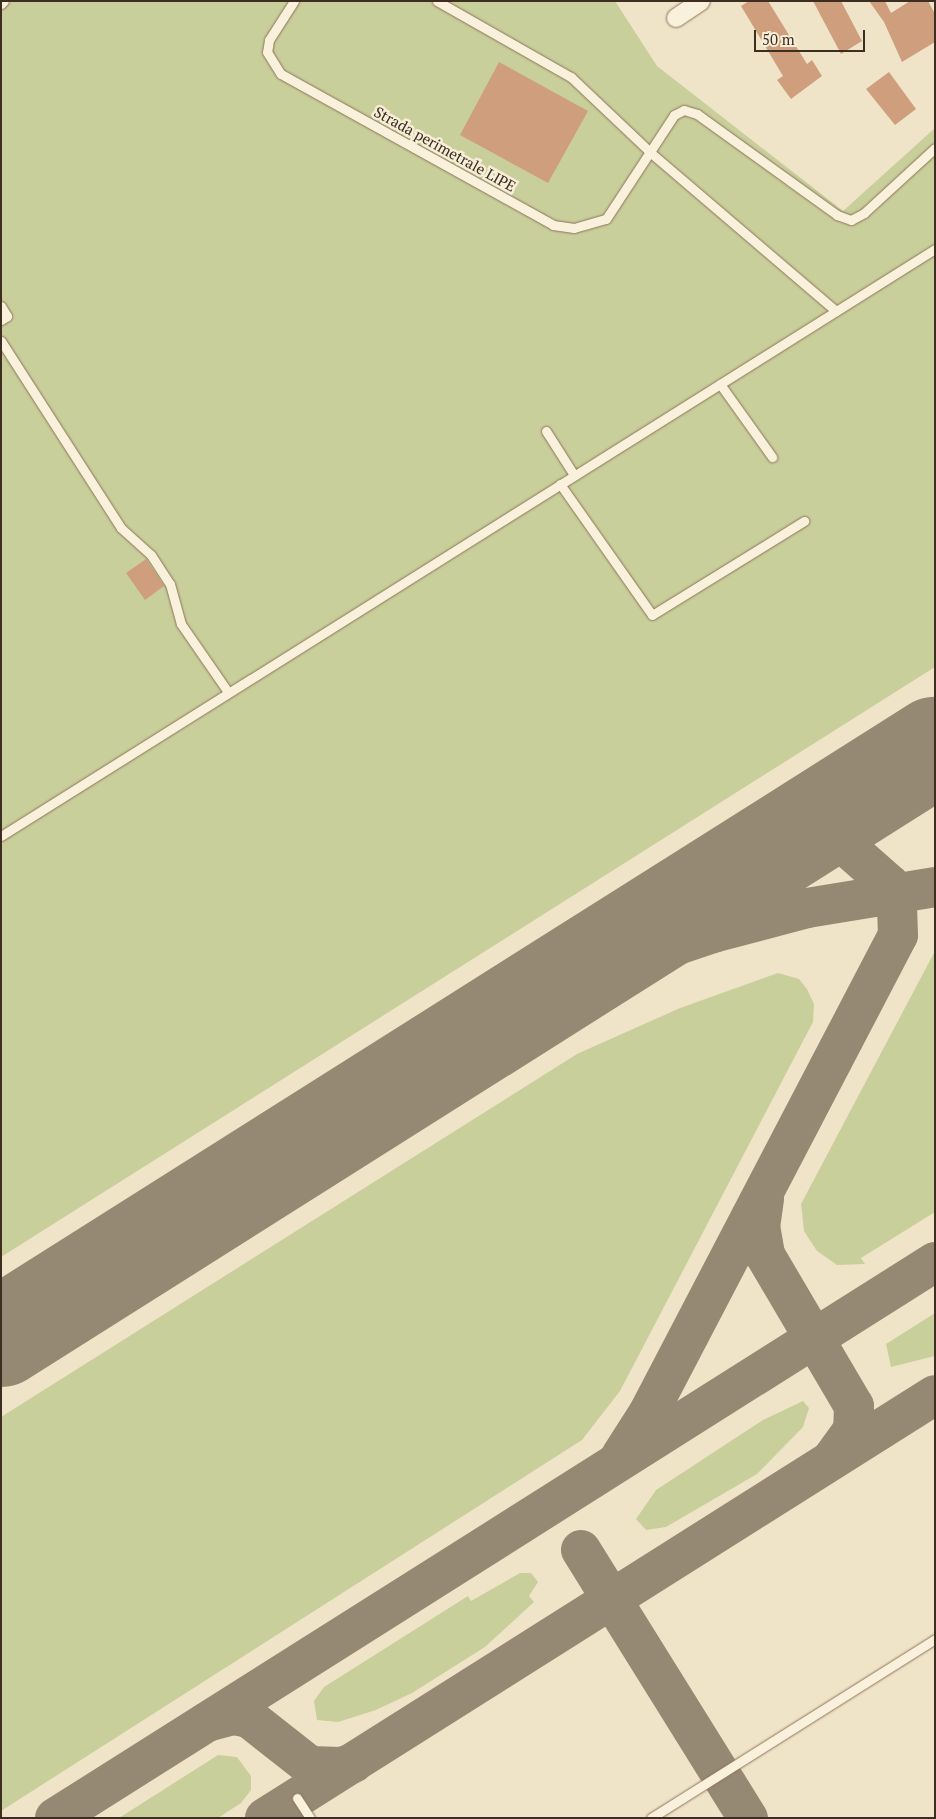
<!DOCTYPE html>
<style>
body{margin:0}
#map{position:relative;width:936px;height:1819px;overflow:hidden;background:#f0e4c8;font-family:"PT Serif",serif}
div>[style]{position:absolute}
.green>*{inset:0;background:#c9cf9b}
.taxiway>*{height:40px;margin:-20px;padding:0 20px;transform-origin:20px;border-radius:20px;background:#968974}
.runway>*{height:100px;margin:-50px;padding:0 50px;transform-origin:50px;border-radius:50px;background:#968974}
.building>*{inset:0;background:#cf9f7d}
.roads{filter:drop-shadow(0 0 1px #8d765c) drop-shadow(0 0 1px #8d765c)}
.lane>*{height:9px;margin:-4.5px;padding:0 4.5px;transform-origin:4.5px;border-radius:4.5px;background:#faf1dc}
.street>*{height:18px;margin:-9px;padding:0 9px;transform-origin:9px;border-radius:9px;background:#faf1dc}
span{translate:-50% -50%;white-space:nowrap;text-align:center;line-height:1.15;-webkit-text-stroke:5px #f7eed8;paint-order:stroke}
.street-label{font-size:15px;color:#3d2e20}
.frame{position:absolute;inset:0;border:2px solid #3d2e20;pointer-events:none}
.scale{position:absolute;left:754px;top:30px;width:111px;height:22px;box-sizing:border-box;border:2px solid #3d2e20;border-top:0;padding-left:6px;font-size:15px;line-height:18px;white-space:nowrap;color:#3d2e20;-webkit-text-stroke:4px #f7eed8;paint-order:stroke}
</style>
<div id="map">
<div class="green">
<div style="clip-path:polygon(1px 1px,615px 1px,657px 66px,843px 211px,935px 128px,935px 667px,1px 1257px)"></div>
<div style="clip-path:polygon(935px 951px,935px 1212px,861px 1258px,865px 1264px,837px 1265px,817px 1251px,804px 1231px,801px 1204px)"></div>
<div style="clip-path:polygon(778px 973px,799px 979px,807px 989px,814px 1004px,813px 1022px,620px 1391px,582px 1440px,1px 1811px,1px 1417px,577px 1054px,680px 1008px)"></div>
<div style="clip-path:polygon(935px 1313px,935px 1356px,891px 1367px,886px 1344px)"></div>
<div style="clip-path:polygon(803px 1401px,809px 1408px,803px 1427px,757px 1474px,666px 1527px,646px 1530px,636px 1519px,656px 1490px,763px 1420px)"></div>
<div style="clip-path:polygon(520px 1573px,531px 1573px,538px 1582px,529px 1596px,534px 1602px,485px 1647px,412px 1693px,376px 1710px,338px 1722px,317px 1720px,314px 1701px,324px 1687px,468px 1596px,471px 1601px)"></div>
<div style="clip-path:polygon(218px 1755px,237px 1757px,251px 1776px,251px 1790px,241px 1803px,218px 1818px,119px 1818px)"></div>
</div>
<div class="taxiway">
<div style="left:516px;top:1011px;width:115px;rotate:-24.1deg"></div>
<div style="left:621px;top:964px;width:97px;rotate:-18.6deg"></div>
<div style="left:713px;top:933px;width:97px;rotate:-14.9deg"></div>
<div style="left:807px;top:908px;width:130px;rotate:-9.3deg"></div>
<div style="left:764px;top:1199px;width:27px;rotate:98deg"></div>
<div style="left:760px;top:1226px;width:29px;rotate:80deg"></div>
<div style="left:765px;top:1255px;width:175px;rotate:59.5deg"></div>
<div style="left:854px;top:1406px;width:24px;rotate:92deg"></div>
<div style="left:853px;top:1430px;width:37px;rotate:126deg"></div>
<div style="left:621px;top:1456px;width:52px;rotate:-57.5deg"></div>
<div style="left:649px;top:1412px;width:538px;rotate:-62.43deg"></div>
<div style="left:898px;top:935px;width:27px;rotate:-92deg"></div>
<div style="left:897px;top:908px;width:25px;rotate:-108deg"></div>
<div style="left:889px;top:884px;width:56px;rotate:-138.6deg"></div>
<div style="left:847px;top:847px;width:39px;rotate:-173deg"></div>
<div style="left:808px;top:842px;width:38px;rotate:168deg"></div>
<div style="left:581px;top:1550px;width:316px;rotate:58.1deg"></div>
<div style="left:207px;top:1722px;width:28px;rotate:-15deg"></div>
<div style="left:234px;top:1715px;width:15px;rotate:11deg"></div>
<div style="left:249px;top:1718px;width:78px;rotate:38.2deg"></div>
<div style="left:310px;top:1766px;width:31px;rotate:2deg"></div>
<div style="left:341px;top:1767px;width:13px;rotate:-18deg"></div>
<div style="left:55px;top:1818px;width:1041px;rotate:-32.29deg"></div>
<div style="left:265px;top:1818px;width:792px;rotate:-32.27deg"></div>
</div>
<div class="runway">
<div style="left:1px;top:1337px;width:1105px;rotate:-32.28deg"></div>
</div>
<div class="building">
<div style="clip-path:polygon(749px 1px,768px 1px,807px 64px,812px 60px,822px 76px,791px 99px,777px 80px,783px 76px,741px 6px)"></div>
<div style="clip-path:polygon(813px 1px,841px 1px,862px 41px,841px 54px)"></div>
<div style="clip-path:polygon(869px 1px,885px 1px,891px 13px,910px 1px,928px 1px,935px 14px,935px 42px,902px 62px,884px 22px)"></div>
<div style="clip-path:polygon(499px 62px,588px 111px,548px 183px,460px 135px)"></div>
<div style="clip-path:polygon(889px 72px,916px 109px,895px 125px,866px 89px)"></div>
<div style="clip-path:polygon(146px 559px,164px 586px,145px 600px,126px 573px)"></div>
</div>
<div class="roads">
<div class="lane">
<div style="left:294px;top:1px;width:46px;rotate:122.7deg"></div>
<div style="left:269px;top:40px;width:12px;rotate:99deg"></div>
<div style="left:267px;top:52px;width:26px;rotate:58deg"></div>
<div style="left:281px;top:74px;width:311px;rotate:29deg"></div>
<div style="left:553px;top:225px;width:21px;rotate:8deg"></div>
<div style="left:574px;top:228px;width:33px;rotate:-16deg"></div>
<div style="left:606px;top:219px;width:124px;rotate:-56.8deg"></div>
<div style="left:674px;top:115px;width:11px;rotate:-27deg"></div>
<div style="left:684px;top:110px;width:14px;rotate:17deg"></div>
<div style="left:697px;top:114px;width:173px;rotate:35.8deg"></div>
<div style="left:837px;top:215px;width:15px;rotate:20deg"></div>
<div style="left:851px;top:220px;width:15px;rotate:-28deg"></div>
<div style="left:864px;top:213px;width:96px;rotate:-42.5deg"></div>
<div style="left:437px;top:1px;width:154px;rotate:29.6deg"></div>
<div style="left:571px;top:77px;width:110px;rotate:43.5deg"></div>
<div style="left:651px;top:153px;width:243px;rotate:40.5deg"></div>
<div style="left:1px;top:4px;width:4px;rotate:-45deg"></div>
<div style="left:1px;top:306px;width:12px;rotate:59deg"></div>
<div style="left:7px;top:316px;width:7px;rotate:146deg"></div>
<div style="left:1px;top:341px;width:222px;rotate:57.3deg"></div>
<div style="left:121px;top:528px;width:40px;rotate:42deg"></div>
<div style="left:151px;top:555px;width:35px;rotate:57deg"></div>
<div style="left:170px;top:584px;width:41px;rotate:74.6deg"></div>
<div style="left:181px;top:624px;width:83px;rotate:55.3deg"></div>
<div style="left:720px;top:384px;width:90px;rotate:54.5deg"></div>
<div style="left:546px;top:431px;width:52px;rotate:57.5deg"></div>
<div style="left:560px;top:484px;width:160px;rotate:54.9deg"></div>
<div style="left:652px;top:615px;width:179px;rotate:-31.7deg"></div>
<div style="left:1px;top:836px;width:1103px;rotate:-32.15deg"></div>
<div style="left:297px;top:1798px;width:24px;rotate:57deg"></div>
<div style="left:651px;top:1818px;width:336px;rotate:-32.2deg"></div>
</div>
<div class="street">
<div style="left:676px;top:18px;width:30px;rotate:-34deg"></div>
</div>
</div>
<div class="street-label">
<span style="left:445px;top:149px;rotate:29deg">Strada perimetrale LIPE</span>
</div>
<div class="frame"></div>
<div class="scale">50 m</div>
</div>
